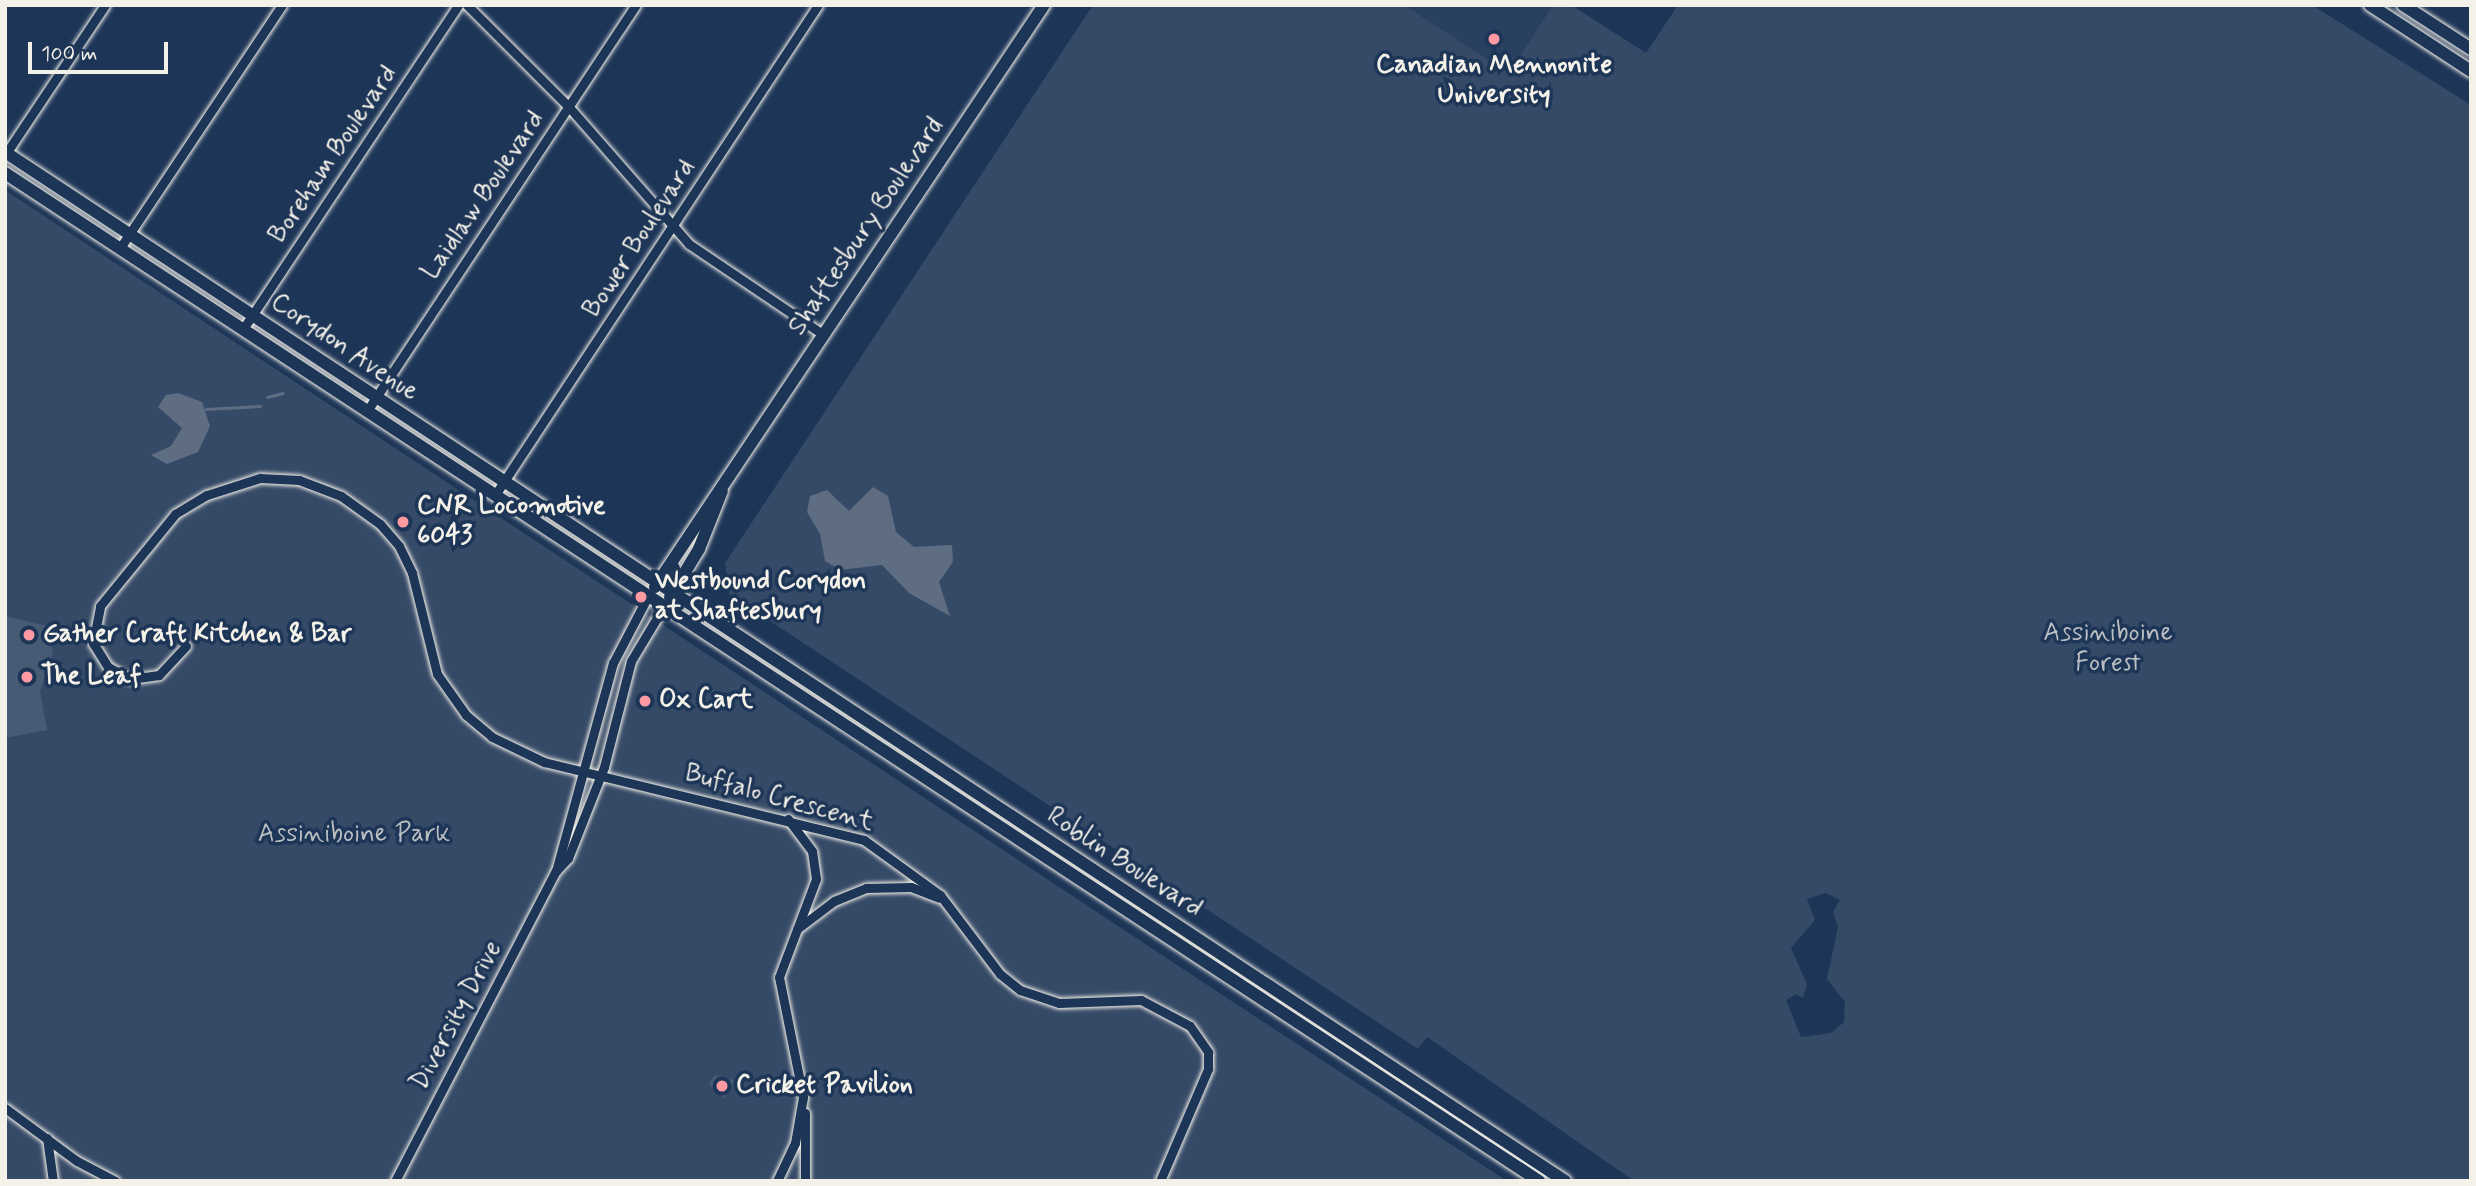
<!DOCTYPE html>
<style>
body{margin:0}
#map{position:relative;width:2476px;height:1186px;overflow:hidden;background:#1d3557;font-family:Mynerve,sans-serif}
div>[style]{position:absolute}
.built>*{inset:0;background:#2a4060}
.green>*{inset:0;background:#354a67}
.water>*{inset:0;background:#5e6d82}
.stream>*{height:2.5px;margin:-1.25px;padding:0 1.25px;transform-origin:1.25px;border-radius:1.25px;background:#5e6d82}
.building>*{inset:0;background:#485b74}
.roads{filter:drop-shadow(0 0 2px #f4f1e8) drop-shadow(0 0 2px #f4f1e8)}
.street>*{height:9px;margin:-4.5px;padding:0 4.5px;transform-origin:4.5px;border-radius:4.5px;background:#1d3557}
.secondary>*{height:12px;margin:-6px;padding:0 6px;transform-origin:6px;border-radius:6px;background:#1d3557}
.dots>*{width:19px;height:19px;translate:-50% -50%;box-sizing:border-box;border:4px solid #1d3557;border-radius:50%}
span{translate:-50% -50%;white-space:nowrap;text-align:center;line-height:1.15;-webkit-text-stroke:7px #1d3557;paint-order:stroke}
.poi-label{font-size:26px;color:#f4f1e8;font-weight:700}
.left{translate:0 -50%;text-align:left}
.street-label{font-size:26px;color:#f4f1e8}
.park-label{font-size:26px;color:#bbbfc1}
.frame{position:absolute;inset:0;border:7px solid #f4f1e8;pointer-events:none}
.scale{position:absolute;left:28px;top:42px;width:140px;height:32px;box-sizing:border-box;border:4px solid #f4f1e8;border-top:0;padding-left:9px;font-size:21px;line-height:24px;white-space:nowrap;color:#f4f1e8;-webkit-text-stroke:5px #1d3557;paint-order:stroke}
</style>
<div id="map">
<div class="built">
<div style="clip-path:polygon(1404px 5px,1553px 5px,1509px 73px)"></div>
</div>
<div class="green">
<div style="clip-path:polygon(evenodd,1093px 5px,1404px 5px,1509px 73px,1553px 5px,1571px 5px,1646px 53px,1678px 5px,2312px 5px,2471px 105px,2471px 1181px,1634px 1181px,1427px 1037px,1418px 1049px,729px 594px,725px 563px,1093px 5px,1826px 893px,1840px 900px,1833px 912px,1838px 927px,1827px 979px,1845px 1002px,1844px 1022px,1831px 1033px,1801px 1037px,1786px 1000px,1796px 994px,1803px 998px,1807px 984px,1791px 948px,1815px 920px,1807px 899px,1826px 893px)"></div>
<div style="clip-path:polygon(5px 190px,1230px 1000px,1507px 1181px,5px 1181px)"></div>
</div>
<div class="water">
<div style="clip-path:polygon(178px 393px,202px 402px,210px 426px,198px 452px,167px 464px,151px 455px,171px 446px,182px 428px,158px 407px,166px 395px)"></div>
<div style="clip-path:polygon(873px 487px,888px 496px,896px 532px,914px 547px,952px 545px,953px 562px,939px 582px,950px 616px,909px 593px,882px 565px,840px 570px,825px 561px,820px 534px,807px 512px,810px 496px,827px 490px,849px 511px)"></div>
</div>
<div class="stream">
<div style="left:267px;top:397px;width:16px;rotate:-14deg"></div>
<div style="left:206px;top:409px;width:54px;rotate:-3.2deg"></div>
</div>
<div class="building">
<div style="clip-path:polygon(5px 616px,47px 626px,53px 653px,40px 692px,47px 730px,5px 738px)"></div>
<div style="clip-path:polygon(715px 1075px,734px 1080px,724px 1099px,709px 1084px)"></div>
</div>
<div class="roads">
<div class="street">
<div style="left:467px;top:5px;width:144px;rotate:45deg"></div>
<div style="left:569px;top:107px;width:182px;rotate:48.8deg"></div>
<div style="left:689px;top:244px;width:159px;rotate:34deg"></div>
<div style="left:5px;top:155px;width:180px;rotate:-56.3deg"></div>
<div style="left:120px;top:248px;width:292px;rotate:-56.3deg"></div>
<div style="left:243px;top:329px;width:389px;rotate:-56.4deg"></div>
<div style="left:367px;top:411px;width:487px;rotate:-56.5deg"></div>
<div style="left:495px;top:495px;width:587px;rotate:-56.61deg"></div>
<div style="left:186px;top:646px;width:40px;rotate:133deg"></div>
<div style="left:159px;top:675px;width:29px;rotate:172deg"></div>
<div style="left:130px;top:679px;width:25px;rotate:-151deg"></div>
<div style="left:108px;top:667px;width:28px;rotate:-122deg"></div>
<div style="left:93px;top:643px;width:38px;rotate:-79deg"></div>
<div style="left:100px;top:606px;width:119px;rotate:-50.8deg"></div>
<div style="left:175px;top:514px;width:37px;rotate:-31deg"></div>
<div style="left:207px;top:495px;width:56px;rotate:-17.8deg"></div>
<div style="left:260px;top:478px;width:39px;rotate:3deg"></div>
<div style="left:299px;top:480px;width:45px;rotate:20.9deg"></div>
<div style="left:341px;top:496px;width:48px;rotate:35.7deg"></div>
<div style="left:380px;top:524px;width:29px;rotate:49deg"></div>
<div style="left:399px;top:546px;width:30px;rotate:64deg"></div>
<div style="left:412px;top:573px;width:104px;rotate:76.1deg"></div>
<div style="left:437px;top:674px;width:50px;rotate:54.7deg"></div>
<div style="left:466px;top:715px;width:34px;rotate:40deg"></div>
<div style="left:492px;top:737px;width:58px;rotate:25.7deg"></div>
<div style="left:544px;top:762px;width:329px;rotate:13.7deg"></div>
<div style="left:864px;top:840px;width:94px;rotate:35.9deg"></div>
<div style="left:940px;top:895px;width:99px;rotate:52.8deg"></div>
<div style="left:1000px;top:974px;width:26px;rotate:39deg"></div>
<div style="left:1020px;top:990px;width:41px;rotate:18.4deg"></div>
<div style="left:1059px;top:1003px;width:82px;rotate:-2.1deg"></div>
<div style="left:1141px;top:1000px;width:55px;rotate:28deg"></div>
<div style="left:1190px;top:1026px;width:32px;rotate:55deg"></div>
<div style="left:1208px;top:1052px;width:17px;rotate:90deg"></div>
<div style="left:1208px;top:1069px;width:122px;rotate:113.2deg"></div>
<div style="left:557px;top:870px;width:16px;rotate:-47deg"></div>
<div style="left:568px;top:858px;width:98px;rotate:-68.4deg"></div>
<div style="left:604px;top:767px;width:109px;rotate:-75.7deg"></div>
<div style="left:631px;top:661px;width:64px;rotate:-59deg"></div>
<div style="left:797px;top:929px;width:46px;rotate:-37.1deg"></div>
<div style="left:834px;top:901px;width:35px;rotate:-22deg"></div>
<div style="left:866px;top:888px;width:45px;rotate:-1.3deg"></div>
<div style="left:911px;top:887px;width:30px;rotate:21deg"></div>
<div style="left:5px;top:1108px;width:89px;rotate:36.4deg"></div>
<div style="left:77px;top:1161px;width:43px;rotate:27.8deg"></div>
<div style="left:805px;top:1113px;width:68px;rotate:90deg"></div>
<div style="left:47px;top:1138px;width:43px;rotate:82.1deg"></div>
<div style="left:395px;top:1181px;width:349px;rotate:-62.6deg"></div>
<div style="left:556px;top:871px;width:216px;rotate:-74.7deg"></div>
<div style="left:613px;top:663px;width:76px;rotate:-62.4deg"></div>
<div style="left:777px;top:1181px;width:42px;rotate:-64.7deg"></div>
<div style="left:795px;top:1143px;width:47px;rotate:-80.1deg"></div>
<div style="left:803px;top:1097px;width:122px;rotate:-101.3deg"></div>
<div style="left:779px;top:977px;width:105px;rotate:-69.3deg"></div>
<div style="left:816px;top:879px;width:28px;rotate:-98deg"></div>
<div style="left:812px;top:851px;width:40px;rotate:-127deg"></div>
</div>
<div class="secondary">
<div style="left:2370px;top:5px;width:121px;rotate:33.2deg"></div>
<div style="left:2403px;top:5px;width:81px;rotate:32.9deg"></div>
<div style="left:5px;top:152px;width:1869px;rotate:33.41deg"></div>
<div style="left:5px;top:173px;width:1836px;rotate:33.31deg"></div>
<div style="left:655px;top:587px;width:700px;rotate:-56.24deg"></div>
<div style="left:670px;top:597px;width:56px;rotate:-58.9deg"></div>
<div style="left:699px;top:549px;width:62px;rotate:-68.4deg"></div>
</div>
</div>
<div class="dots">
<div style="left:1494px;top:39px;background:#ff9aa2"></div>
<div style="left:403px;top:522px;background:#ff9aa2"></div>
<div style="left:641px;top:597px;background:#ff9aa2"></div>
<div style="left:29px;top:635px;background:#ff9aa2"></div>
<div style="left:27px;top:677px;background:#ff9aa2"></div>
<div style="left:645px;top:701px;background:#ff9aa2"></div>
<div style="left:722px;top:1086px;background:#ff9aa2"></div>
</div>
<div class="poi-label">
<span style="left:1494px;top:81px">Canadian Mennonite<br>University</span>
<span class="left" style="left:417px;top:522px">CNR Locomotive<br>6043</span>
<span class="left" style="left:655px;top:597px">Westbound Corydon<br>at Shaftesbury</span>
<span class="left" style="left:43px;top:635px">Gather Craft Kitchen &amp; Bar</span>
<span class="left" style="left:41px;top:677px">The Leaf</span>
<span class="left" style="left:659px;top:701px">Ox Cart</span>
<span class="left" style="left:736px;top:1086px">Cricket Pavilion</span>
</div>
<div class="street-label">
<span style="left:334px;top:155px;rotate:-56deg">Boreham Boulevard</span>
<span style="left:484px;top:196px;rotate:-56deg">Laidlaw Boulevard</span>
<span style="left:867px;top:227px;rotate:-56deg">Shaftesbury Boulevard</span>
<span style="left:640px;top:239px;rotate:-57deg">Bower Boulevard</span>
<span style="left:344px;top:348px;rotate:34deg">Corydon Avenue</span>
<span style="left:779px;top:799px;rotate:15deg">Buffalo Crescent</span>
<span style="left:1124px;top:863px;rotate:33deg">Roblin Boulevard</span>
<span style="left:457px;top:1016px;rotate:-62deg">Diversity Drive</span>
</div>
<div class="park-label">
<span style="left:2108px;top:649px">Assiniboine<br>Forest</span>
<span style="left:354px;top:835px">Assiniboine Park</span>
</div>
<div class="frame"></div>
<div class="scale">100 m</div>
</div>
